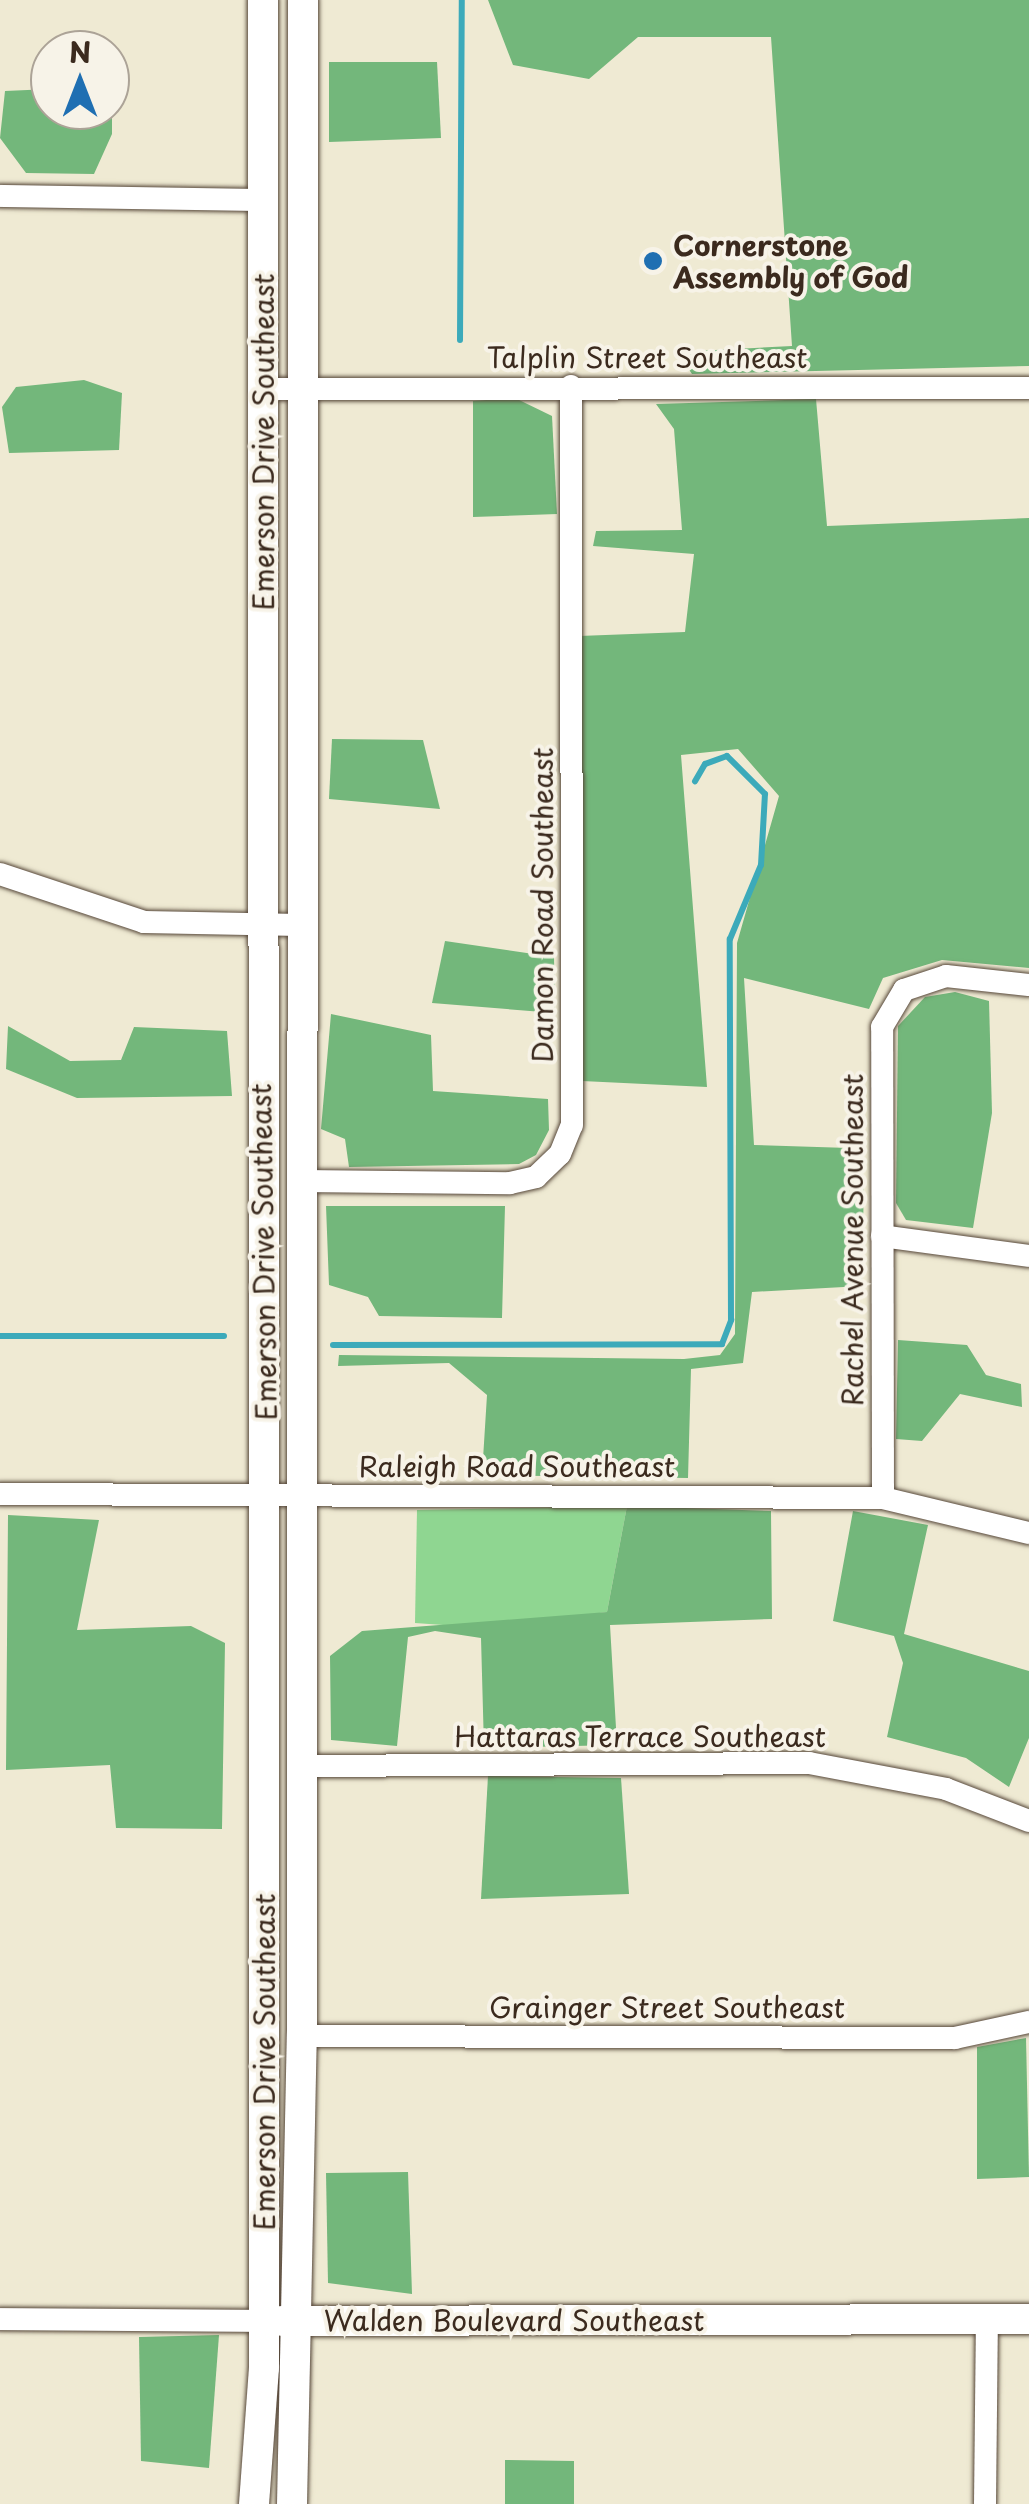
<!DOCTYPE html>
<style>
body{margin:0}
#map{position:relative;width:1029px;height:2504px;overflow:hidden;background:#efead3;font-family:"Playpen Sans",sans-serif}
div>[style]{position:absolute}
.green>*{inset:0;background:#8fd691}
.forest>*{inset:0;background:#73b77b}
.stream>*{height:6px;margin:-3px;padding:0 3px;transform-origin:3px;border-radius:3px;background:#3caaba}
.roads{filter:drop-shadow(0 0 2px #564739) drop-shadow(0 0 2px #564739)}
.street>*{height:22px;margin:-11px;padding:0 11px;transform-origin:11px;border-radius:11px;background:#fff}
.secondary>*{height:30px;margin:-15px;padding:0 15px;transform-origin:15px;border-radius:15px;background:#fff}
.dots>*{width:28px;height:28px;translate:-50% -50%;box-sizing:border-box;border:5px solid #f7f3e8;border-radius:50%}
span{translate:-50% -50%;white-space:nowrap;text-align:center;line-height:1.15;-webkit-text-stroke:8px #f7f3e8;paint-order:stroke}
.poi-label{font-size:28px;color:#3b2a1e;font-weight:700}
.left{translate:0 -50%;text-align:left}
.street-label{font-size:28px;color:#3b2a1e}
.north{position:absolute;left:30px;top:30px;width:100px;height:100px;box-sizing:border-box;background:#f7f3e8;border:2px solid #aca397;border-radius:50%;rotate:0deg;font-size:28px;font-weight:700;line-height:40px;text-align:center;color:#3b2a1e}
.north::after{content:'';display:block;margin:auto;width:35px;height:45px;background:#1f6fb2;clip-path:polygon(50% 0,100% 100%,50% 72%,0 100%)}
</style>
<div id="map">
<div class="green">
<div style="clip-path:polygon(627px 1506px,607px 1612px,485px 1628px,415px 1623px,417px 1510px)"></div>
</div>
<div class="forest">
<div style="clip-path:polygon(488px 0,1029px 0,1029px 366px,692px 374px,677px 352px,792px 346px,771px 37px,638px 37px,589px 79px,513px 65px)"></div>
<div style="clip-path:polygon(329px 62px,437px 62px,441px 138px,329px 142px)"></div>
<div style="clip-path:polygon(112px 86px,112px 134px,94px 174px,26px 173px,0 138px,5px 91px,50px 89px,50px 110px,110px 110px)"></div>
<div style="clip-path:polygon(84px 380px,122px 393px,119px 450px,9px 453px,2px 407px,16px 387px)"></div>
<div style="clip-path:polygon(515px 398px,552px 416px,557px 514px,473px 517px,473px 401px)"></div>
<div style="clip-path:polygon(816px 399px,827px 526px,1029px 518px,1029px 968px,942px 960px,883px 978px,869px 1009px,744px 978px,754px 1145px,849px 1148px,864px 1177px,862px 1286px,752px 1292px,743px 1363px,691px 1369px,688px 1478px,482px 1475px,487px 1395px,449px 1363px,338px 1366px,339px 1355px,684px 1359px,720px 1355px,735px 1334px,737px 943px,779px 796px,738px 749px,681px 755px,707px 1087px,582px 1081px,579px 636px,685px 632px,694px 554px,593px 546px,596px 531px,682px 530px,674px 429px,656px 404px)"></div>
<div style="clip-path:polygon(332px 739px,423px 740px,440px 809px,329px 799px)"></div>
<div style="clip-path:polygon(445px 941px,554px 957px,555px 1013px,432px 1003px)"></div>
<div style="clip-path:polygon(955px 992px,989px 1001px,992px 1113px,973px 1228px,906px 1220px,896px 1203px,898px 1026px,925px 997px)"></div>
<div style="clip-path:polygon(331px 1014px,431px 1035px,433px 1091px,548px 1099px,549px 1130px,536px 1155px,519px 1164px,349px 1167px,345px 1139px,321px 1129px)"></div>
<div style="clip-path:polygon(8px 1026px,70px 1061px,121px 1060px,134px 1027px,227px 1031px,232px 1096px,77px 1098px,6px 1069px)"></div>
<div style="clip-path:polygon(326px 1206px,505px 1206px,502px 1318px,379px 1316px,368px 1297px,329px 1285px)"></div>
<div style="clip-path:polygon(898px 1340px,967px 1345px,986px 1375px,1021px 1384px,1022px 1407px,960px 1394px,922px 1441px,896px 1439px)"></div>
<div style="clip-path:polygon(627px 1506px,771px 1511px,772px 1619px,610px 1625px,617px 1745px,484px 1748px,481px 1638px,435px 1631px,408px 1637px,397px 1746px,331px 1740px,330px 1656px,362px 1631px,607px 1612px)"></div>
<div style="clip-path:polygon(853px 1511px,928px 1525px,904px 1634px,1029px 1671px,1029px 1738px,1009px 1787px,966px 1758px,887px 1737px,903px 1663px,894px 1636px,833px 1621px)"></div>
<div style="clip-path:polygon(8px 1515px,99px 1520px,77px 1630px,191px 1626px,225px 1643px,222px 1829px,116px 1828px,110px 1765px,6px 1770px)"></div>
<div style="clip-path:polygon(488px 1776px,621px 1778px,629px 1894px,481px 1899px)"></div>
<div style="clip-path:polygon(1026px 2038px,1029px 2177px,977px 2179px,977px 2047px)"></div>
<div style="clip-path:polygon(408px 2172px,412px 2294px,328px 2283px,326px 2173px)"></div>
<div style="clip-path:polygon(219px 2335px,209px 2468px,141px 2461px,139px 2337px)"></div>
<div style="clip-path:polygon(505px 2460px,574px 2461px,574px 2504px,505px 2504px)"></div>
</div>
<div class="stream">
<div style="left:460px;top:340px;width:340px;rotate:-89.7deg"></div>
<div style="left:0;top:1336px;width:224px"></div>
<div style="left:333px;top:1345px;width:389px;rotate:-0.1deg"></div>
<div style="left:722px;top:1344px;width:26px;rotate:-69deg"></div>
<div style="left:731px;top:1320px;width:381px;rotate:-90.2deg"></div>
<div style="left:730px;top:939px;width:80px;rotate:-67.3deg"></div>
<div style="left:761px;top:865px;width:71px;rotate:-86.8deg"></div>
<div style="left:765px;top:794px;width:54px;rotate:-135deg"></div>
<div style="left:727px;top:756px;width:23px;rotate:160deg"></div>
<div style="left:705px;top:764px;width:20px;rotate:120deg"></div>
</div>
<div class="roads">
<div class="street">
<div style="left:0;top:196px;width:263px;rotate:0.9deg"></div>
<div style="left:266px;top:389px;width:763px;rotate:-0.08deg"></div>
<div style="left:0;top:874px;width:152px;rotate:18.4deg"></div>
<div style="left:144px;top:922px;width:156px;rotate:1.1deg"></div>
<div style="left:302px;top:1181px;width:208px;rotate:0.6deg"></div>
<div style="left:510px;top:1183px;width:27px;rotate:-13deg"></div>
<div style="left:536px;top:1177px;width:33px;rotate:-44deg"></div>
<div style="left:560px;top:1154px;width:31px;rotate:-68deg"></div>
<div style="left:572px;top:1125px;width:739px;rotate:-90.08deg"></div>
<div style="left:882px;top:1236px;width:148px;rotate:7.7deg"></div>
<div style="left:0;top:1494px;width:883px;rotate:0.26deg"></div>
<div style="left:883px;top:1498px;width:150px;rotate:13.5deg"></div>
<div style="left:883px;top:1498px;width:471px;rotate:-90.1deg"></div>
<div style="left:882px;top:1027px;width:43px;rotate:-59.3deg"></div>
<div style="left:904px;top:990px;width:44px;rotate:-18.4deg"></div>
<div style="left:946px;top:976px;width:83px;rotate:6.2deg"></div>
<div style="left:302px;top:1766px;width:507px;rotate:-0.34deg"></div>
<div style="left:809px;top:1763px;width:139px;rotate:10.7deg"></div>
<div style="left:946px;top:1789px;width:89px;rotate:21.1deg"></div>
<div style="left:302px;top:2036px;width:653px;rotate:0.18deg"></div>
<div style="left:955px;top:2038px;width:76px;rotate:-12.2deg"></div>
<div style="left:0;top:2319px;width:264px;rotate:0.4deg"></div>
<div style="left:985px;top:2504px;width:185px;rotate:-89.4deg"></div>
</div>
<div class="secondary">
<div style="left:282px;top:2321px;width:747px;rotate:-0.15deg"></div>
<div style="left:254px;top:2504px;width:136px;rotate:-85.8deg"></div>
<div style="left:264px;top:2368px;width:2368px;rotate:-90.02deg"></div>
<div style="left:292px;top:2504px;width:468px;rotate:-88.8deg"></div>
<div style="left:302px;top:2036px;width:2036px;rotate:-89.97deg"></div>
</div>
</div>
<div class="dots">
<div style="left:653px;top:261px;background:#1f6fb2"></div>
</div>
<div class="poi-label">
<span class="left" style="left:673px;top:261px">Cornerstone<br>Assembly of God</span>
</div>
<div class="street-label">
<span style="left:647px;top:357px">Talplin Street Southeast</span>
<span style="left:263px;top:442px;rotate:-90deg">Emerson Drive Southeast</span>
<span style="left:542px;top:905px;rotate:-90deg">Damon Road Southeast</span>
<span style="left:852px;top:1240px;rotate:-90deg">Rachel Avenue Southeast</span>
<span style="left:263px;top:1252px;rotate:-91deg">Emerson Drive Southeast</span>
<span style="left:517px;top:1466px">Raleigh Road Southeast</span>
<span style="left:640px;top:1736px">Hattaras Terrace Southeast</span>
<span style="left:667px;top:2007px">Grainger Street Southeast</span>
<span style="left:264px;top:2062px;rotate:-90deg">Emerson Drive Southeast</span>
<span style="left:514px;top:2320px">Walden Boulevard Southeast</span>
</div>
<div class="north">N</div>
</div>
